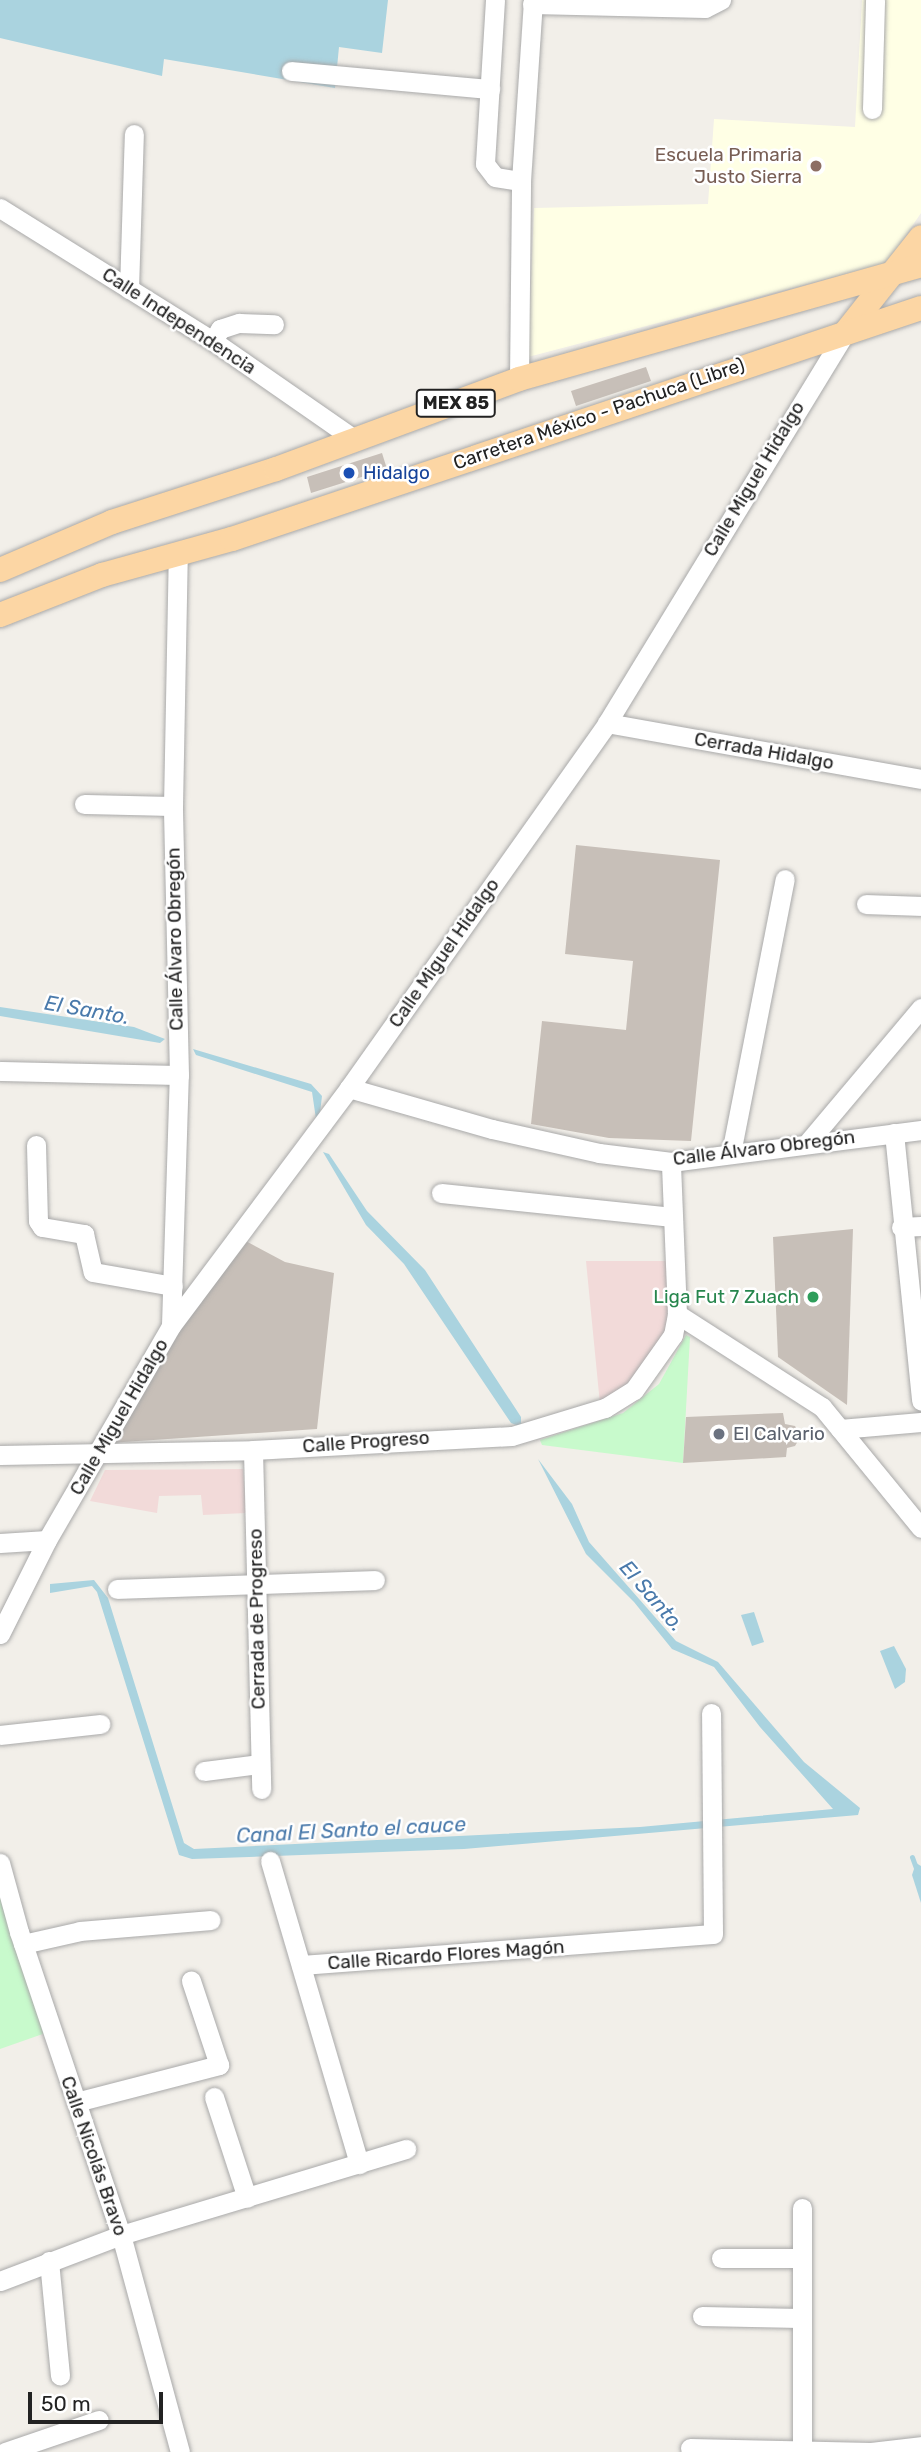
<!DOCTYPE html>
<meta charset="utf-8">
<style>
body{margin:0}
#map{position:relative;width:921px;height:2452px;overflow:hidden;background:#f2efe9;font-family:Rubik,sans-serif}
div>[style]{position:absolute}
.commercial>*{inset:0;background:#f2dad9}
.education>*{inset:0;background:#ffffe5}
.park>*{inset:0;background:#c8facc}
.water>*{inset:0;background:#aad3df}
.stream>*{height:5px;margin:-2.5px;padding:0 2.5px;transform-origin:2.5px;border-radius:2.5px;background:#aad3df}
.building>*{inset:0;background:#c7bfb8}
.roads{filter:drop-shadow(0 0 2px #a9a9a9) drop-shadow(0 0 2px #a9a9a9)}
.minor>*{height:19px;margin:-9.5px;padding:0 9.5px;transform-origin:9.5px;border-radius:9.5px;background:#fff}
.major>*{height:24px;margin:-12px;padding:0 12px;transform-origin:12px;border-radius:12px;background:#fcd6a4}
.dots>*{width:19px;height:19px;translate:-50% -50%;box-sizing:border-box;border:4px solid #fff;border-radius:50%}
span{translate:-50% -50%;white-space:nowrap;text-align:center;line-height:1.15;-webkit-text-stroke:5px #fff;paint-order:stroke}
.shield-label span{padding:2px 5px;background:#fff;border:2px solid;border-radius:5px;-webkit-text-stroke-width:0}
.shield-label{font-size:18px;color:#222;font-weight:700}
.education-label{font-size:19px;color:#785e54}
.right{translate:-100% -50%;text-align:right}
.street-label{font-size:19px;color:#222}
.transit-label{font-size:19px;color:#164399}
.left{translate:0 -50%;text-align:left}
.leisure-label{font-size:19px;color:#27864d}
.worship-label{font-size:19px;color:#5b616d}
.water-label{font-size:21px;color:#4a7aab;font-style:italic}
.scale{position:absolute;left:28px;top:2392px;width:135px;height:32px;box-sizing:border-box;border:4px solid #222;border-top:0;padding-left:9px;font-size:21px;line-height:24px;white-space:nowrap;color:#222;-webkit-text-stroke:5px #fff;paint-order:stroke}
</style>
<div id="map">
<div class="commercial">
<div style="clip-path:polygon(586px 1261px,666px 1261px,672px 1323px,624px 1389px,600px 1404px)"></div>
<div style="clip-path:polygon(243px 1469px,246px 1513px,203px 1515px,201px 1495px,159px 1496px,157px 1513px,90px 1501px,105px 1470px)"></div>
</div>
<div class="education">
<div style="clip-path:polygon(862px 0,921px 0,921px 213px,887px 263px,528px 357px,534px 208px,708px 204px,714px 119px,855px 127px)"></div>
</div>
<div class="park">
<div style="clip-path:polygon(686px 1335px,690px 1337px,683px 1463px,542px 1445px,540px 1440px,623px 1413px,659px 1384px)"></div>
<div style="clip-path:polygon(0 1854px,57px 2029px,0 2049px)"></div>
</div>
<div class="water">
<div style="clip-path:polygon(0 0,388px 0,382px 53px,339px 47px,335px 88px,164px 59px,162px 76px,0 38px)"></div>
<div style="clip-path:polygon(0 1007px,134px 1027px,165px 1039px,160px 1043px,0 1016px)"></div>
<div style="clip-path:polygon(193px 1049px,311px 1084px,322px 1096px,320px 1113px,316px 1119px,312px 1092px,196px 1055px)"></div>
<div style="clip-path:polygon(323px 1152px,329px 1154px,367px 1211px,425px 1270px,521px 1417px,521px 1427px,511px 1423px,404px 1264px,366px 1225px)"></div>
<div style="clip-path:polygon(538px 1459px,572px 1504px,589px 1542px,676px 1641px,718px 1662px,804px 1762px,860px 1808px,858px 1815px,464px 1849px,192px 1859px,179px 1855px,97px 1592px,92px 1586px,50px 1593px,50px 1584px,94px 1580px,108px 1598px,184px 1843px,194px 1849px,640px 1827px,833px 1809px,760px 1727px,714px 1667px,672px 1649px,634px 1602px,586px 1554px)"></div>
<div style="clip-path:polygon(754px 1612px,764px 1642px,752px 1646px,741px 1615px)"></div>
<div style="clip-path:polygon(894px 1646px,906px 1669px,905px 1682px,895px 1689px,880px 1651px)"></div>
<div style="clip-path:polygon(916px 1863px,921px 1866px,921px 1903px,912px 1875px)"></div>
</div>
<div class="stream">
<div style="left:912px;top:1857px;width:27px;rotate:70deg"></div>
</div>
<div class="building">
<div style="clip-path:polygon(646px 367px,651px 381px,576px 406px,571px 391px)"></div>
<div style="clip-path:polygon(382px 453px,387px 469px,311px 493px,307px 477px)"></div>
<div style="clip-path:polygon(576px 845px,720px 860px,691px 1141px,609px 1138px,531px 1124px,542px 1021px,626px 1030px,633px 961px,565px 954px)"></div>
<div style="clip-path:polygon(853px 1229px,847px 1405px,778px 1357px,773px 1237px)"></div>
<div style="clip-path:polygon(242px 1239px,285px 1262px,334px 1273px,317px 1429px,109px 1443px,168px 1343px)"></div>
<div style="clip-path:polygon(783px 1413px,785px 1424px,795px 1426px,801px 1436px,795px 1446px,787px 1448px,786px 1457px,683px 1463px,686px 1417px)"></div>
</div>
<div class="roads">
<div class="minor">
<div style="left:495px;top:0;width:164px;rotate:93.5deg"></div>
<div style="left:485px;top:164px;width:16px;rotate:52deg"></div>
<div style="left:495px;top:177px;width:26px;rotate:9deg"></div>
<div style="left:532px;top:4px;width:173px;rotate:1.3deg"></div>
<div style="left:705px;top:8px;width:18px;rotate:-27deg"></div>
<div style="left:291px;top:71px;width:200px;rotate:5.2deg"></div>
<div style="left:872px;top:109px;width:109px;rotate:-88.4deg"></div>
<div style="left:0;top:208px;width:251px;rotate:32deg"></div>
<div style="left:213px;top:341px;width:172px;rotate:34.8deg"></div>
<div style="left:129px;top:289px;width:155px;rotate:-88.2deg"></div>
<div style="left:213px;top:341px;width:14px;rotate:-60deg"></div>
<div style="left:220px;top:329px;width:20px;rotate:-18deg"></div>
<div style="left:239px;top:323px;width:35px;rotate:2deg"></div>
<div style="left:519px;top:379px;width:198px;rotate:-89.4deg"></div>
<div style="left:521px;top:181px;width:181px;rotate:-86.2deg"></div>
<div style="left:607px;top:723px;width:319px;rotate:10.1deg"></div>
<div style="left:84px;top:804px;width:89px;rotate:1.3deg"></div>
<div style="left:866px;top:904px;width:55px;rotate:2.1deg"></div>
<div style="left:0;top:1071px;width:179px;rotate:1.3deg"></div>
<div style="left:349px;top:1088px;width:149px;rotate:16deg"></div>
<div style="left:492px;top:1129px;width:110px;rotate:12.6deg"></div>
<div style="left:599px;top:1153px;width:73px;rotate:7.1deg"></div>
<div style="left:671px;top:1162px;width:252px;rotate:-7.3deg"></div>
<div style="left:894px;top:1133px;width:269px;rotate:84.2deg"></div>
<div style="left:809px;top:1141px;width:174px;rotate:-49.9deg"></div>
<div style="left:36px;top:1145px;width:76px;rotate:88.5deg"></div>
<div style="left:38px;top:1221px;width:7px;rotate:56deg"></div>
<div style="left:42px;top:1227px;width:43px;rotate:9.5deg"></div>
<div style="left:84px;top:1234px;width:39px;rotate:77deg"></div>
<div style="left:93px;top:1272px;width:81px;rotate:9.9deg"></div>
<div style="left:731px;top:1153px;width:279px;rotate:-78.9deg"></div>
<div style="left:441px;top:1193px;width:233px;rotate:5.9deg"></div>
<div style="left:901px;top:1227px;width:20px;rotate:-3deg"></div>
<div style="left:677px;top:1314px;width:172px;rotate:32.7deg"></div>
<div style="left:822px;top:1407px;width:156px;rotate:50.7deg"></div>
<div style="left:171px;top:1325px;width:250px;rotate:-88.2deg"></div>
<div style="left:179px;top:1075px;width:269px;rotate:-91.3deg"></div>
<div style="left:173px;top:806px;width:254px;rotate:-88.9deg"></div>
<div style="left:840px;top:1429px;width:81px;rotate:-4.9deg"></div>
<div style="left:253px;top:1450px;width:339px;rotate:88.6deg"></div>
<div style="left:0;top:1455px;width:253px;rotate:-1.1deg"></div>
<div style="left:253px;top:1450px;width:259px;rotate:-3.1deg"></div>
<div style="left:512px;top:1436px;width:97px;rotate:-16.8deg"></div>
<div style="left:605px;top:1408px;width:34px;rotate:-32deg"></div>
<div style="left:634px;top:1390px;width:67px;rotate:-54.7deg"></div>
<div style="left:673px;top:1335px;width:21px;rotate:-79deg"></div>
<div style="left:677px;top:1314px;width:152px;rotate:-92.3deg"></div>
<div style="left:0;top:1543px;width:47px;rotate:-3.7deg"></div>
<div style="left:117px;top:1589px;width:258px;rotate:-2deg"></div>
<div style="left:0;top:1634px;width:105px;rotate:-63.4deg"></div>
<div style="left:47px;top:1540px;width:247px;rotate:-59.9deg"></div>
<div style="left:171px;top:1326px;width:297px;rotate:-53.2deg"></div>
<div style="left:349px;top:1088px;width:447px;rotate:-54.7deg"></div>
<div style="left:607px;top:723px;width:457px;rotate:-58.6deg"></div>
<div style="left:0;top:1735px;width:101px;rotate:-6.3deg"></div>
<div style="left:204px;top:1771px;width:55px;rotate:-7.3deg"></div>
<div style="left:270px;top:1861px;width:316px;rotate:73.6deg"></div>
<div style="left:0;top:1863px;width:72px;rotate:74.6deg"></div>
<div style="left:19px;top:1932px;width:320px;rotate:71.4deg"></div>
<div style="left:121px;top:2235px;width:225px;rotate:74.8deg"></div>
<div style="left:23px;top:1944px;width:58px;rotate:-12.8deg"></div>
<div style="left:80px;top:1931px;width:131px;rotate:-4.8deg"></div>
<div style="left:301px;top:1965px;width:413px;rotate:-4.3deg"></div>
<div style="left:713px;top:1934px;width:221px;rotate:-90.5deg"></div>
<div style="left:214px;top:2097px;width:106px;rotate:71.9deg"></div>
<div style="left:76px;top:2102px;width:148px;rotate:-14.5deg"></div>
<div style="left:219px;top:2065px;width:89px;rotate:-108.4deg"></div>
<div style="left:721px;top:2258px;width:80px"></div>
<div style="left:49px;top:2261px;width:115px;rotate:84.5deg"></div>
<div style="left:0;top:2281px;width:129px;rotate:-20.8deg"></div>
<div style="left:121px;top:2235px;width:298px;rotate:-16.8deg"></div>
<div style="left:702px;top:2316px;width:98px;rotate:1.2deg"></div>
<div style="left:690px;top:2448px;width:181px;rotate:1.3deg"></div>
<div style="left:802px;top:2451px;width:243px;rotate:-90deg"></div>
<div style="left:5px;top:2452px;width:99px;rotate:-18.8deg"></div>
<div style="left:871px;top:2452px;width:50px;rotate:-6.8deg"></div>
</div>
<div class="major">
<div style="left:845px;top:333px;width:122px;rotate:-51.6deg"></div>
<div style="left:0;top:570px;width:122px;rotate:-23.2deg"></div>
<div style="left:112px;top:522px;width:172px;rotate:-17.9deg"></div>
<div style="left:276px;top:469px;width:259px;rotate:-20.3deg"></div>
<div style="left:519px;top:379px;width:418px;rotate:-15.8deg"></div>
<div style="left:0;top:615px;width:110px;rotate:-21.4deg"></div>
<div style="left:102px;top:575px;width:135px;rotate:-15.5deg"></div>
<div style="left:232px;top:539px;width:727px;rotate:-18.53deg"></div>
</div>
</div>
<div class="dots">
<div style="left:816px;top:166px;background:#8d6e63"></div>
<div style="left:349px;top:473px;background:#1a4fb4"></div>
<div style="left:813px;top:1297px;background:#2e9e5b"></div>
<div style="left:719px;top:1434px;background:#6b7280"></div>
</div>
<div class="shield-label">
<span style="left:456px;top:403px">MEX 85</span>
</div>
<div class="education-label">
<span class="right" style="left:802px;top:166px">Escuela Primaria<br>Justo Sierra</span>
</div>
<div class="street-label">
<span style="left:179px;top:321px;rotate:33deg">Calle Independencia</span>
<span style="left:599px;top:414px;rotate:-19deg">Carretera México - Pachuca (Libre)</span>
<span style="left:754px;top:479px;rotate:-59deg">Calle Miguel Hidalgo</span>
<span style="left:764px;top:751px;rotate:10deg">Cerrada Hidalgo</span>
<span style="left:175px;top:939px;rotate:-91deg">Calle Álvaro Obregón</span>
<span style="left:444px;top:953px;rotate:-55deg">Calle Miguel Hidalgo</span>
<span style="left:764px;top:1148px;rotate:-7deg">Calle Álvaro Obregón</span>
<span style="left:119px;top:1417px;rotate:-60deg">Calle Miguel Hidalgo</span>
<span style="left:366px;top:1442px;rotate:-4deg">Calle Progreso</span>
<span style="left:257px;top:1619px;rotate:-91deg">Cerrada de Progreso</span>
<span style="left:446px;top:1955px;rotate:-4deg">Calle Ricardo Flores Magón</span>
<span style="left:94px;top:2156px;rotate:71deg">Calle Nicolás Bravo</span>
</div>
<div class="transit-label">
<span class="left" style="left:363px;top:473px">Hidalgo</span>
</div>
<div class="leisure-label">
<span class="right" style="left:799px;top:1297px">Liga Fut 7 Zuach</span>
</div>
<div class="worship-label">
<span class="left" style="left:733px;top:1434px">El Calvario</span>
</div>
<div class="water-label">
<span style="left:87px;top:1010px;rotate:10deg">El Santo.</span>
<span style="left:652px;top:1596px;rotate:49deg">El Santo.</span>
<span style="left:351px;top:1830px;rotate:-3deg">Canal El Santo el cauce</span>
</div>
<div class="scale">50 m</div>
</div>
